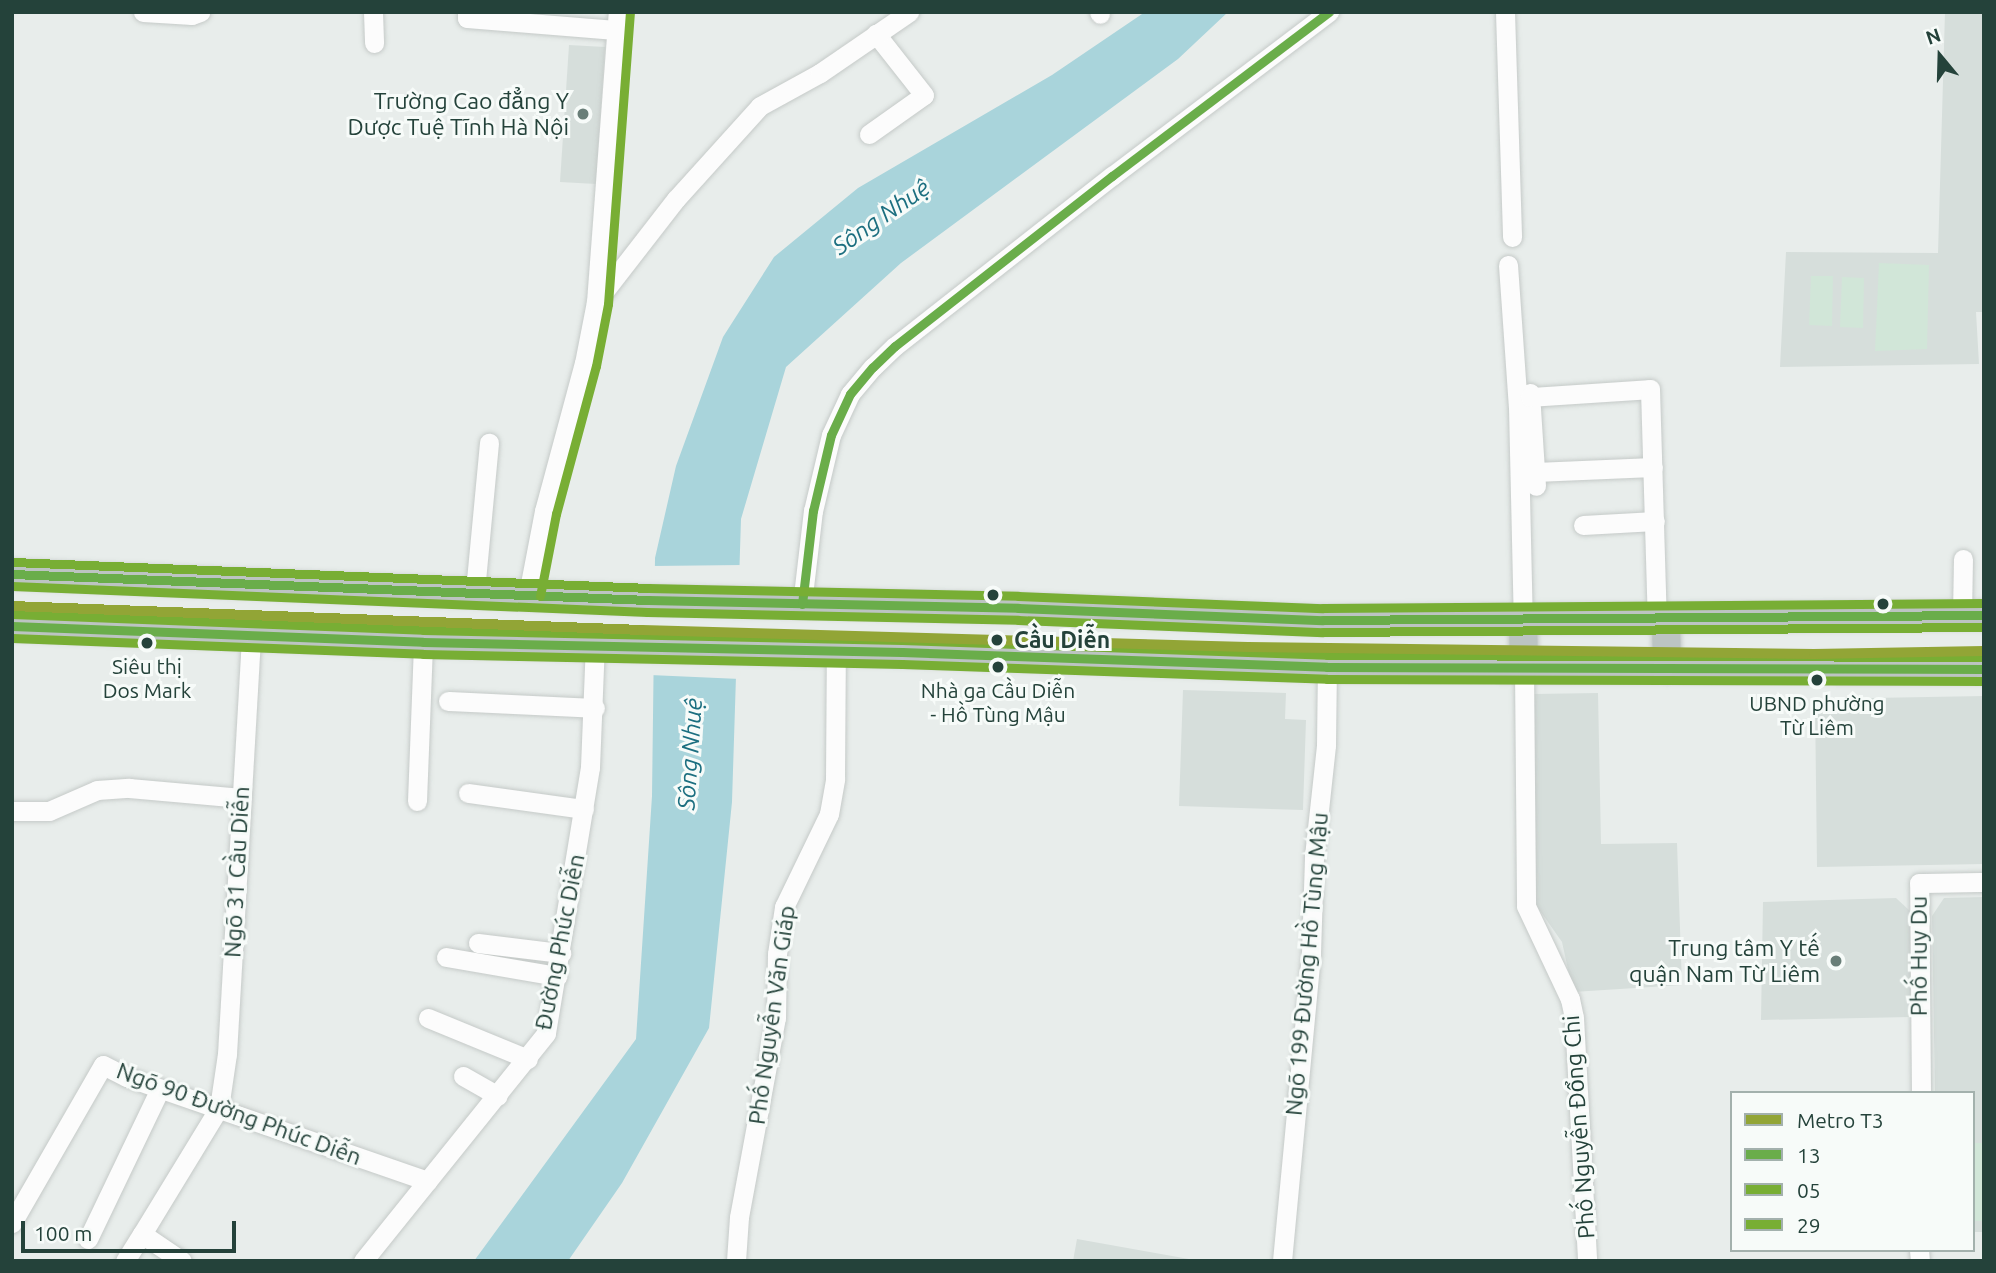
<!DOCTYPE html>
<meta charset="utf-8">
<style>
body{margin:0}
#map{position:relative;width:1996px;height:1273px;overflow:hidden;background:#e8edeb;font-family:Ubuntu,sans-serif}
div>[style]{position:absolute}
.built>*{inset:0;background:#d6dedb}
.green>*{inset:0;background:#d1e6d8}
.water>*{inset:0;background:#a9d4db}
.pier>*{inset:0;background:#e8edeb}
.roads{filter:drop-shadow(0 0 2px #c5cac8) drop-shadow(0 0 2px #c5cac8)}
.minor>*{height:19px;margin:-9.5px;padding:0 9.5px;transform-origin:9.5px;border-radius:9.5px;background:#fcfcfc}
.highway>*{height:28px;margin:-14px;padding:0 14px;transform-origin:14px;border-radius:14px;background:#bcc4c2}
.bus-1>*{height:9px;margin:-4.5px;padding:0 4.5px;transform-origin:4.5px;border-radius:4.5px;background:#6aad4a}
.bus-2>*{height:9px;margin:-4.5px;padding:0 4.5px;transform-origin:4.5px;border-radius:4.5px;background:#78ae34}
.bus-3>*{height:9px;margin:-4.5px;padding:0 4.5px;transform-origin:4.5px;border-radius:4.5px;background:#78ae34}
.metro-1>*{height:10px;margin:-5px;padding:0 5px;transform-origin:5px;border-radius:5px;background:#92a536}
.dots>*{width:19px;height:19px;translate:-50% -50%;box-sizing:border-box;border:4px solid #f7fbf9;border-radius:50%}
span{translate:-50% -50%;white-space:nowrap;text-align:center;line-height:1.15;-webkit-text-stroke:6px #f7fbf9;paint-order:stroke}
.bus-label{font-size:21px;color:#24423a}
.poi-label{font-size:23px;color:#24423a}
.right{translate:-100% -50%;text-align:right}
.stop-label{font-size:23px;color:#24423a;font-weight:700}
.left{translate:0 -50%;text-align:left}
.street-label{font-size:23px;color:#24423a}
.water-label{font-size:24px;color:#1c6f80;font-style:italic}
.frame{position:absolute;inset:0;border:14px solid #24423a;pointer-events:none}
.legend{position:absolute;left:1730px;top:1091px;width:245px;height:161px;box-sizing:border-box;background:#f7fbf9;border:2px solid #a3b1ad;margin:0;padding:9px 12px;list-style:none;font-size:21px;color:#24423a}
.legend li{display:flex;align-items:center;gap:14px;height:35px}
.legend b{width:35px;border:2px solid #a3b1ad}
.north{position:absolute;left:1905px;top:21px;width:70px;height:70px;-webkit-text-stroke:5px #f7fbf9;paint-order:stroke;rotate:341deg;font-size:19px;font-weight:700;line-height:28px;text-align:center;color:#24423a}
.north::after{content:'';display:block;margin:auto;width:24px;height:32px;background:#24423a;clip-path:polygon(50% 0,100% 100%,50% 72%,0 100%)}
.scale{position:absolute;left:21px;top:1221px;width:215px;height:32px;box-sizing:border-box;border:4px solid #24423a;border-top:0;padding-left:9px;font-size:21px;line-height:24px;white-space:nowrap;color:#24423a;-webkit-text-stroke:5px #f7fbf9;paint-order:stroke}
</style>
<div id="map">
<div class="built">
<div style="clip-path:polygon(1945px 12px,1984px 12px,1984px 312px,1976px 312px,1979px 364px,1780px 367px,1786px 252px,1938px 253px)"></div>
<div style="clip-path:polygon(569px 45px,605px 47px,596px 184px,560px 182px)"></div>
<div style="clip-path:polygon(1183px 690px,1286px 693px,1285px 719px,1306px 720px,1303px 810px,1179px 806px)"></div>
<div style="clip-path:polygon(1598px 693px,1601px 844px,1677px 843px,1682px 985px,1573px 992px,1562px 942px,1536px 905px,1534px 694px)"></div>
<div style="clip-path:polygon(1984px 696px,1984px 864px,1817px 867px,1815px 699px)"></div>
<div style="clip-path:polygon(1984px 897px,1984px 1232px,1973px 1232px,1973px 1093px,1935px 1093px,1932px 916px,1944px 898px)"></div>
<div style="clip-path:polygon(1896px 898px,1910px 911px,1910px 1017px,1761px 1020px,1763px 902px)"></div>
<div style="clip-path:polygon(1077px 1239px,1200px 1261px,1073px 1261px)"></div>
</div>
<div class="green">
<div style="clip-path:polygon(1879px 263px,1929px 265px,1927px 349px,1875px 351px)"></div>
<div style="clip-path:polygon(1811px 276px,1833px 276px,1832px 326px,1809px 325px)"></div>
<div style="clip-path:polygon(1842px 277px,1864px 278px,1863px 328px,1840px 327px)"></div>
<div style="clip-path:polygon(1973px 1143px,1984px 1143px,1984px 1221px,1973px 1221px)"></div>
</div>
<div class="water">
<div style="clip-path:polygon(1145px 12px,1228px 12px,1178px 59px,901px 263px,786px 367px,741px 519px,732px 802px,709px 1028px,622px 1183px,568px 1261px,474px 1261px,636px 1039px,652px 796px,655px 558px,676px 466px,723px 337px,774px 257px,858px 188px,1052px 75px)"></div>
</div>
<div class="pier">
<div style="clip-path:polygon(743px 565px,740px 679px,650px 675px,652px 566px)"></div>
</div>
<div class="roads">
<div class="minor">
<div style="left:143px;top:12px;width:49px;rotate:3.5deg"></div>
<div style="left:192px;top:15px;width:9px;rotate:-21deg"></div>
<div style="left:373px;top:12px;width:31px;rotate:88deg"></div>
<div style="left:467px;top:12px;width:6px;rotate:90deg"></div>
<div style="left:467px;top:18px;width:149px;rotate:4.6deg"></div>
<div style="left:1099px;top:12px;width:2px;rotate:63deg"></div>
<div style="left:1505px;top:12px;width:225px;rotate:88.2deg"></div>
<div style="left:869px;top:134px;width:67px;rotate:-35.3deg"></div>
<div style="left:924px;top:95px;width:78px;rotate:-128.2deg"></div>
<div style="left:1508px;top:265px;width:142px;rotate:86deg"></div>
<div style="left:1518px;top:407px;width:213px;rotate:88.7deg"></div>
<div style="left:596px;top:302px;width:130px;rotate:-52.2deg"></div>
<div style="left:676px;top:199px;width:125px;rotate:-47.9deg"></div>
<div style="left:760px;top:106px;width:68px;rotate:-28.8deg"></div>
<div style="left:820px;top:73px;width:108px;rotate:-34.4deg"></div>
<div style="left:1530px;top:393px;width:93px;rotate:86.3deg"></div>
<div style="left:1530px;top:397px;width:120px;rotate:-3.8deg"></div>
<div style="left:1650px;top:389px;width:231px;rotate:88.3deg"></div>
<div style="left:1535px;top:472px;width:118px;rotate:-2.4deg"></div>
<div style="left:1583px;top:525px;width:72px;rotate:-3.2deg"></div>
<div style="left:475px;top:591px;width:149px;rotate:-84.6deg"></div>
<div style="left:528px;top:594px;width:85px;rotate:-79.1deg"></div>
<div style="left:544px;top:511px;width:153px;rotate:-74.9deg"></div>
<div style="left:584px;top:363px;width:62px;rotate:-78.9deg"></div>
<div style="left:596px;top:302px;width:291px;rotate:-85.7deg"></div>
<div style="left:802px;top:604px;width:94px;rotate:-83.3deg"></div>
<div style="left:813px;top:511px;width:78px;rotate:-76.7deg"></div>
<div style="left:831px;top:435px;width:45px;rotate:-65.1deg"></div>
<div style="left:850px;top:394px;width:35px;rotate:-50deg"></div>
<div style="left:873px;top:367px;width:30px;rotate:-44deg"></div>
<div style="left:895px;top:346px;width:276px;rotate:-38.1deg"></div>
<div style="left:1112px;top:176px;width:272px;rotate:-37.1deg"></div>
<div style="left:1962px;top:615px;width:56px;rotate:-89deg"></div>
<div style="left:1524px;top:669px;width:237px;rotate:89.5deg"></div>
<div style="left:1526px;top:906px;width:103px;rotate:64.7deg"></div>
<div style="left:1570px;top:999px;width:19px;rotate:78deg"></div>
<div style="left:1574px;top:1018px;width:243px;rotate:86.9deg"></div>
<div style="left:448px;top:701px;width:147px;rotate:2.7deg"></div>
<div style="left:468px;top:793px;width:117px;rotate:7.9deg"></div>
<div style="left:417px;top:801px;width:159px;rotate:-87.8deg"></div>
<div style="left:12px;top:811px;width:37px"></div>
<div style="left:49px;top:811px;width:52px;rotate:-23.6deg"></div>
<div style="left:97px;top:790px;width:32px;rotate:-4deg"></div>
<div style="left:129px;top:788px;width:113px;rotate:5.1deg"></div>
<div style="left:478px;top:943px;width:84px;rotate:6.9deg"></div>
<div style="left:446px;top:957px;width:113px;rotate:9.7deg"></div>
<div style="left:428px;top:1018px;width:108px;rotate:22.3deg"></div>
<div style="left:463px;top:1076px;width:40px;rotate:29.7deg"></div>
<div style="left:1921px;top:1093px;width:210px;rotate:-90.5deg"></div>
<div style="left:1919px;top:883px;width:65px;rotate:-0.9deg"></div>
<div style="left:12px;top:1223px;width:182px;rotate:-60.1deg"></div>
<div style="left:103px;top:1065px;width:27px;rotate:27deg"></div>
<div style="left:127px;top:1077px;width:318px;rotate:19.1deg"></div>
<div style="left:142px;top:1234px;width:148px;rotate:-58.6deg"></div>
<div style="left:219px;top:1108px;width:55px;rotate:-81.6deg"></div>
<div style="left:227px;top:1054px;width:419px;rotate:-86.7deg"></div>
<div style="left:88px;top:1239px;width:166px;rotate:-64.4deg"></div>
<div style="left:1919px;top:1250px;width:11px;rotate:85deg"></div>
<div style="left:125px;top:1261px;width:32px;rotate:-58deg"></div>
<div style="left:142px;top:1234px;width:48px;rotate:34deg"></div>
<div style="left:363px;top:1261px;width:292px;rotate:-51.2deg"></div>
<div style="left:546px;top:1033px;width:270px;rotate:-80.6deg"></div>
<div style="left:590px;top:767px;width:122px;rotate:-87.7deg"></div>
<div style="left:736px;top:1261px;width:44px;rotate:-86.1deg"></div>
<div style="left:739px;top:1217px;width:202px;rotate:-79.5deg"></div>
<div style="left:776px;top:1018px;width:64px;rotate:-89.1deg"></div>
<div style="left:777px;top:954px;width:48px;rotate:-81.5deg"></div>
<div style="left:784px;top:907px;width:103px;rotate:-64.2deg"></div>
<div style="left:829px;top:814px;width:36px;rotate:-80deg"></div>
<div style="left:835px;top:779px;width:129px;rotate:-89.6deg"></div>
<div style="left:1282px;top:1261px;width:309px;rotate:-84.6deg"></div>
<div style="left:1311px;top:953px;width:97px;rotate:-88.2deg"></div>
<div style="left:1314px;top:856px;width:112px;rotate:-83.8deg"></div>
<div style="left:1326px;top:745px;width:78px;rotate:-89.3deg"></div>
</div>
<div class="highway">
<div style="left:12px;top:574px;width:637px;rotate:2.34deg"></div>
<div style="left:648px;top:600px;width:370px;rotate:1.2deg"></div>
<div style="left:1018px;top:608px;width:305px;rotate:2.3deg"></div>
<div style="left:1323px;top:620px;width:661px;rotate:-0.43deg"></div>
<div style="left:1523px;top:620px;width:49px;rotate:88.8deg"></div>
<div style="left:1666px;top:620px;width:49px;rotate:88.8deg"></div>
<div style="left:12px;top:626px;width:411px;rotate:2.2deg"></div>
<div style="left:423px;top:642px;width:479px;rotate:1.2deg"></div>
<div style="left:902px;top:652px;width:425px;rotate:2deg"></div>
<div style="left:1327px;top:667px;width:657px;rotate:0.17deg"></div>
</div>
</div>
<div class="bus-1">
<div style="left:12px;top:574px;width:637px;rotate:2.34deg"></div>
<div style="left:648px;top:600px;width:370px;rotate:1.2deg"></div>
<div style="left:1018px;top:608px;width:305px;rotate:2.3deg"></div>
<div style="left:1323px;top:620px;width:661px;rotate:-0.43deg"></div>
<div style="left:802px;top:604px;width:94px;rotate:-83.3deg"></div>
<div style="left:813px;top:511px;width:78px;rotate:-76.7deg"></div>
<div style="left:831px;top:435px;width:45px;rotate:-65.1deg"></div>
<div style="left:850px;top:394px;width:35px;rotate:-50deg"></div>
<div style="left:873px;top:367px;width:30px;rotate:-44deg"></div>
<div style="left:895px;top:346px;width:276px;rotate:-38.1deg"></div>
<div style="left:1112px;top:176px;width:272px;rotate:-37.1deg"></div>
<div style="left:12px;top:626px;width:411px;rotate:2.2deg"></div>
<div style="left:423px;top:642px;width:479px;rotate:1.2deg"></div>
<div style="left:902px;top:652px;width:425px;rotate:2deg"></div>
<div style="left:1327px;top:667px;width:657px;rotate:0.17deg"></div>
</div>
<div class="bus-2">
<div style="left:12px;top:586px;width:636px;rotate:2.34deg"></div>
<div style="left:647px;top:612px;width:371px;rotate:1.2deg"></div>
<div style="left:1018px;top:620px;width:305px;rotate:2.3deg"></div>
<div style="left:1323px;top:632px;width:661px;rotate:-0.43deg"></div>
<div style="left:540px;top:596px;width:84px;rotate:-79deg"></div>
<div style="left:556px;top:514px;width:153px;rotate:-74.9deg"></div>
<div style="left:596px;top:366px;width:63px;rotate:-79deg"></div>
<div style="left:608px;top:304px;width:292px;rotate:-85.7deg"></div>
<div style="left:12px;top:638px;width:411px;rotate:2.2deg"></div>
<div style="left:423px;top:654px;width:479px;rotate:1.2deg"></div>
<div style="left:902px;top:664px;width:425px;rotate:2deg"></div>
<div style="left:1327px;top:679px;width:657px;rotate:0.17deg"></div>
</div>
<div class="bus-3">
<div style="left:13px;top:562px;width:636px;rotate:2.34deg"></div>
<div style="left:648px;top:588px;width:370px;rotate:1.2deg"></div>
<div style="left:1018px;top:596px;width:305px;rotate:2.3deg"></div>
<div style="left:1323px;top:608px;width:661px;rotate:-0.43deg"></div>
<div style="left:12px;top:614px;width:411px;rotate:2.2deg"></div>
<div style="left:423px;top:630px;width:479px;rotate:1.2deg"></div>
<div style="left:902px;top:640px;width:425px;rotate:2deg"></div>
<div style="left:1327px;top:655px;width:657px;rotate:0.17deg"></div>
</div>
<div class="metro-1">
<div style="left:12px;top:606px;width:630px;rotate:2.18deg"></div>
<div style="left:642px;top:630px;width:606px;rotate:1.61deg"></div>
<div style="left:1248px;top:647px;width:566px;rotate:0.71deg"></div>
<div style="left:1814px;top:654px;width:170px;rotate:-1deg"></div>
</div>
<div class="dots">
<div style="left:583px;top:114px;background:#697e78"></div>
<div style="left:993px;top:595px;background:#24423a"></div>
<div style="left:1883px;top:604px;background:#24423a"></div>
<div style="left:997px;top:640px;background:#24423a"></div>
<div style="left:147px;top:643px;background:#24423a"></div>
<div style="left:998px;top:667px;background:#24423a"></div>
<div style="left:1817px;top:680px;background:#24423a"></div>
<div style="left:1836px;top:961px;background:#697e78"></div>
</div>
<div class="bus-label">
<span style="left:147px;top:678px">Siêu thị<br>Dos Mark</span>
<span style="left:998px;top:702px">Nhà ga Cầu Diễn<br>- Hồ Tùng Mậu</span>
<span style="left:1817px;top:715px">UBND phường<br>Từ Liêm</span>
</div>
<div class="poi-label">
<span class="right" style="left:569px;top:114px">Trường Cao đẳng Y<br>Dược Tuệ Tĩnh Hà Nội</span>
<span class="right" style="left:1820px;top:961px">Trung tâm Y tế<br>quận Nam Từ Liêm</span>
</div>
<div class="stop-label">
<span class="left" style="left:1014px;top:640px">Cầu Diễn</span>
</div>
<div class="street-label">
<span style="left:237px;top:872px;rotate:-87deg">Ngõ 31 Cầu Diễn</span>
<span style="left:560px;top:942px;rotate:-79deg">Đường Phúc Diễn</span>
<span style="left:1919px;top:956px;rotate:-90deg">Phố Huy Du</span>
<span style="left:1307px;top:964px;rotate:-85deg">Ngõ 199 Đường Hồ Tùng Mậu</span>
<span style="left:772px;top:1015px;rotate:-82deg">Phố Nguyễn Văn Giáp</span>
<span style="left:239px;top:1114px;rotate:20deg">Ngõ 90 Đường Phúc Diễn</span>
<span style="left:1579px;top:1127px;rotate:-94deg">Phố Nguyễn Đổng Chi</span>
</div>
<div class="water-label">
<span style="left:881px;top:217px;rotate:-35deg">Sông Nhuệ</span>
<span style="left:690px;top:754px;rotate:-86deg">Sông Nhuệ</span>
</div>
<div class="frame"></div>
<ul class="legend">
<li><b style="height:9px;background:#92a536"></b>Metro T3</li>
<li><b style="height:9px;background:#6aad4a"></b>13</li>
<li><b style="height:9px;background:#78ae34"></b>05</li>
<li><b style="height:9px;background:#78ae34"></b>29</li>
</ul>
<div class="north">N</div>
<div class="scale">100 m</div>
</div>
